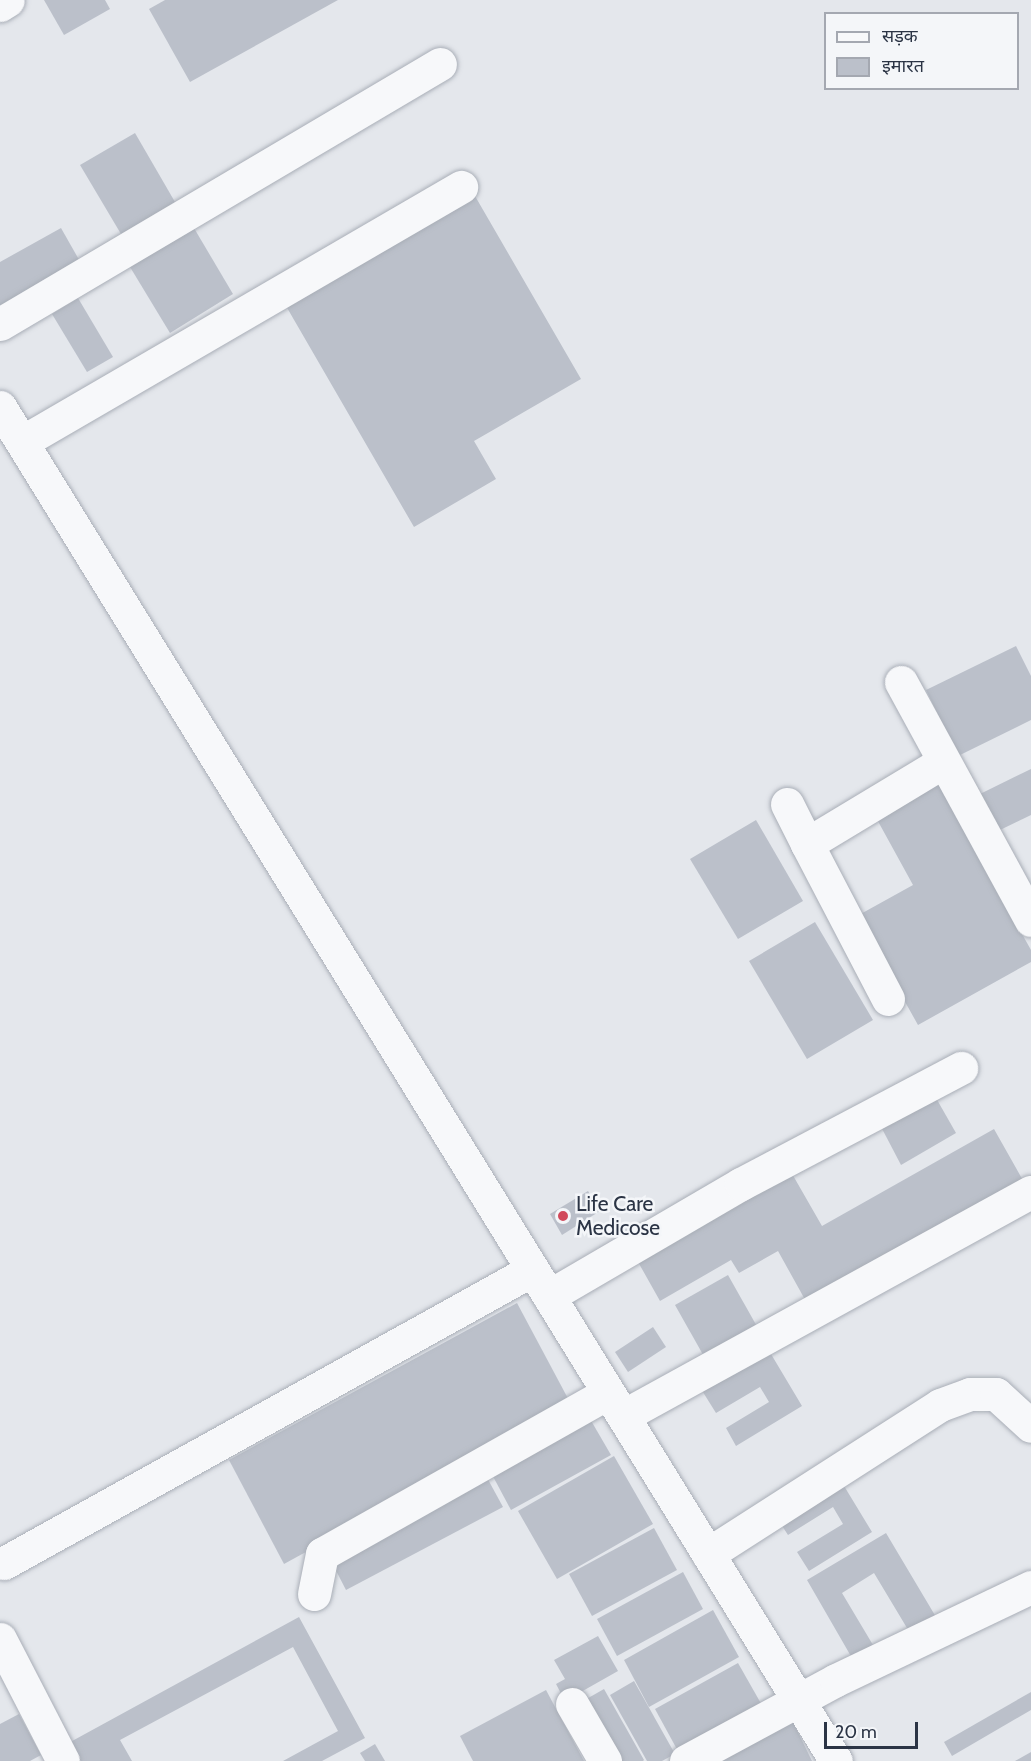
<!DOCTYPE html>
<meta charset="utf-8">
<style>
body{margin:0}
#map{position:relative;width:1031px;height:1761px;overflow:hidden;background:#e4e7ec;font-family:Cabin,"Noto Sans Devanagari",sans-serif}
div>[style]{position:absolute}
.building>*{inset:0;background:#bbc0ca}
.roads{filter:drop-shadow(0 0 2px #a9aeb7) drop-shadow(0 0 2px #a9aeb7)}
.minor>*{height:33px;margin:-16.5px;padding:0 16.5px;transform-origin:16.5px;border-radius:16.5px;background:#f7f8fa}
.tertiary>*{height:33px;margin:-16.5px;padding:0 16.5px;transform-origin:16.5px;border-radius:16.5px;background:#f7f8fa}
.dots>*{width:16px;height:16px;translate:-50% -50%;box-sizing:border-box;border:3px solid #f4f6f9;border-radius:50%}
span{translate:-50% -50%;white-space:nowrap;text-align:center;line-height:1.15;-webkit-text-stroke:5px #f4f6f9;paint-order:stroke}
.poi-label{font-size:21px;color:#2b3445}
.left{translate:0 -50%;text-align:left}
.legend{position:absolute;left:824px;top:12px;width:195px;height:78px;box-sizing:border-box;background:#f4f6f9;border:2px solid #a4a8b1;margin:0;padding:8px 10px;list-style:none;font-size:18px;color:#2b3445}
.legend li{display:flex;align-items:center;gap:12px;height:30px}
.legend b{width:30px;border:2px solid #a4a8b1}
.scale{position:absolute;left:824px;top:1722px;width:94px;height:27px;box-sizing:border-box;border:3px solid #2b3445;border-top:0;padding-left:8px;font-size:18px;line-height:21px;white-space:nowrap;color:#2b3445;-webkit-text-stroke:4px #f4f6f9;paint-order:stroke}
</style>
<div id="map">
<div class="building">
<div style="clip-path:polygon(44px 0,105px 0,110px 9px,64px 35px)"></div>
<div style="clip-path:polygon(165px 0,338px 0,190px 82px,149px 9px)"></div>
<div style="clip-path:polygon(135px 133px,175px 202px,121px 234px,80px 165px)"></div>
<div style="clip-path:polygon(475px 196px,581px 379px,474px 441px,496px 479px,414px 527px,286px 306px)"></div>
<div style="clip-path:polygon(191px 223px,233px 294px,170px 333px,127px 262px)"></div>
<div style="clip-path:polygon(61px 228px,82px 265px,0 311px,0 262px)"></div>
<div style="clip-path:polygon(78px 298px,113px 357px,87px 372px,52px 314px)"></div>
<div style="clip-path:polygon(1016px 646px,1031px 676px,1031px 720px,958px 756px,926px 690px)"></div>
<div style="clip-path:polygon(1031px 769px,1031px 815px,998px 831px,980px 794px)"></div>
<div style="clip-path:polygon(936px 780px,1031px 950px,1031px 962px,918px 1025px,857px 916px,913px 885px,874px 814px)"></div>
<div style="clip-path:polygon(756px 820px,803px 901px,738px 939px,690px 859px)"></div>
<div style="clip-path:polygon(815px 922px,873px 1020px,807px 1059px,749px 961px)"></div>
<div style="clip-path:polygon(932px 1091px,956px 1133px,901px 1165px,878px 1121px)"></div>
<div style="clip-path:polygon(994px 1129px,1025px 1184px,808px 1305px,778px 1251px,739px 1273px,731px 1260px,660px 1301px,633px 1253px,787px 1165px,822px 1226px)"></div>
<div style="clip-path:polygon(588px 1191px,600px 1211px,562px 1235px,550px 1214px)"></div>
<div style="clip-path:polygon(728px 1275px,759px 1330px,706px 1360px,675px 1305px)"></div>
<div style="clip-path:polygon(517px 1303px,572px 1406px,284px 1564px,229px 1460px)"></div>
<div style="clip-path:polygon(653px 1327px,666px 1347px,628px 1372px,615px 1352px)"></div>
<div style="clip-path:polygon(768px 1349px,802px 1406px,736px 1446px,726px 1428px,769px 1402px,760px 1387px,716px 1413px,701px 1389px)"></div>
<div style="clip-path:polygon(586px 1412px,611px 1455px,511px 1510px,488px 1467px)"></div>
<div style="clip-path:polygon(614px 1456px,653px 1524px,557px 1579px,518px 1511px)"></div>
<div style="clip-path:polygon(485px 1474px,503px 1507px,346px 1590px,329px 1557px)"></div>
<div style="clip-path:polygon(838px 1476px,872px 1532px,809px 1571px,797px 1552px,843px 1524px,833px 1507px,788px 1535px,775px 1515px)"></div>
<div style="clip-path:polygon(654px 1528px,677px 1570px,592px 1616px,569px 1574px)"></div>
<div style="clip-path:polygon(886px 1533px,936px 1617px,910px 1633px,874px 1573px,842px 1593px,873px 1645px,852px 1658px,807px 1580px)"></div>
<div style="clip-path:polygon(683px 1572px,703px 1609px,617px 1656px,597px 1619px)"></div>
<div style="clip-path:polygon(713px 1610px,739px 1657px,649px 1707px,624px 1660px)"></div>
<div style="clip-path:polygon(299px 1617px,365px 1738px,322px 1761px,283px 1761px,338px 1731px,293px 1647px,120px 1740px,132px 1761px,71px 1761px,63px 1746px)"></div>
<div style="clip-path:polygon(598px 1636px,618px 1671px,565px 1701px,556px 1684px,565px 1679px,554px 1660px)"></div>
<div style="clip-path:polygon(738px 1663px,763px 1707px,679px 1753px,655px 1709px)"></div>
<div style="clip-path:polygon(634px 1681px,675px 1754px,662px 1761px,647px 1761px,610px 1695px)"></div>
<div style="clip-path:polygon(604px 1689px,644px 1760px,643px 1761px,608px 1761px,576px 1705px)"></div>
<div style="clip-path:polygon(546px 1690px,584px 1761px,473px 1761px,460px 1736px)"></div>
<div style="clip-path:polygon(1031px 1692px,1031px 1710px,952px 1756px,944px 1742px)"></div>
<div style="clip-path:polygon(19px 1714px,41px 1755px,30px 1761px,0 1761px,0 1724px)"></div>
<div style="clip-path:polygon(792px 1720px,812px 1761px,711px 1761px)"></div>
<div style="clip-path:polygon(375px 1744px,385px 1761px,365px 1761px,360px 1753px)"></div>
<div style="clip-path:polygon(1031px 1752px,1031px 1761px,1015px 1761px)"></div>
</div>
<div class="roads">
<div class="minor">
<div style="left:0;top:5px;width:9px;rotate:-32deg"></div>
<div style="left:0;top:324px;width:511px;rotate:-30.58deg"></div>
<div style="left:22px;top:442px;width:508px;rotate:-30.15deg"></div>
<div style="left:901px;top:682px;width:271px;rotate:61.4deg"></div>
<div style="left:787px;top:804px;width:45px;rotate:63.4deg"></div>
<div style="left:888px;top:999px;width:175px;rotate:-117.6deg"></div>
<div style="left:807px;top:844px;width:159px;rotate:-31.1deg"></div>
<div style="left:549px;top:1296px;width:222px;rotate:-30.3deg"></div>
<div style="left:741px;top:1184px;width:249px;rotate:-27.8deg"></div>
<div style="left:623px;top:1416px;width:465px;rotate:-28.8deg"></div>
<div style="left:708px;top:1554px;width:276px;rotate:-32.7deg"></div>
<div style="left:940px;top:1405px;width:32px;rotate:-20deg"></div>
<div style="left:970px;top:1394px;width:26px"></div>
<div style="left:996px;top:1394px;width:47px;rotate:42.4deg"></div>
<div style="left:4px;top:1563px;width:604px;rotate:-29.03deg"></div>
<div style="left:314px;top:1594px;width:41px;rotate:-78.7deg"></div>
<div style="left:322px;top:1554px;width:328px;rotate:-29.4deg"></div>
<div style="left:0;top:1639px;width:137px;rotate:62.7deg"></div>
<div style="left:572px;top:1704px;width:66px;rotate:59.9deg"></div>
<div style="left:686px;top:1761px;width:170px;rotate:-28.4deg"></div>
<div style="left:836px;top:1680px;width:216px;rotate:-25.5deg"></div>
</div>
<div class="tertiary">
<div style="left:0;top:407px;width:1591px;rotate:58.31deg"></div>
</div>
</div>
<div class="dots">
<div style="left:563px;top:1216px;background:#d1495b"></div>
</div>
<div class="poi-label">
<span class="left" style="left:576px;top:1216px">Life Care<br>Medicose</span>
</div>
<ul class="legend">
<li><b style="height:8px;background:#f7f8fa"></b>सड़क</li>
<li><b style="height:16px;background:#bbc0ca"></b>इमारत</li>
</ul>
<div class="scale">20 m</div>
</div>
